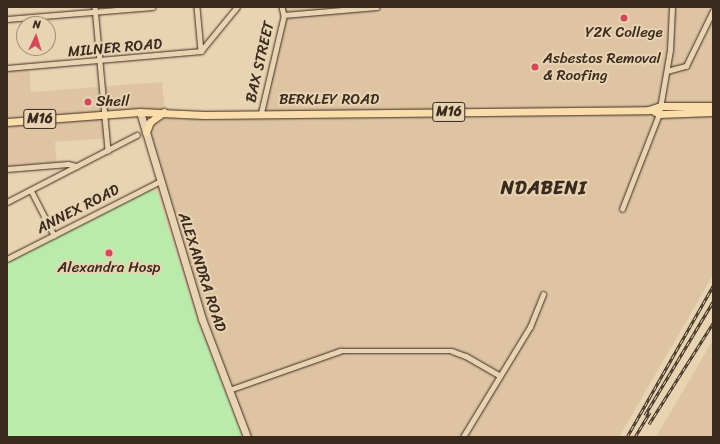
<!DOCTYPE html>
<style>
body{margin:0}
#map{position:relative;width:720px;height:444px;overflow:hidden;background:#e8d3b2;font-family:Sriracha,sans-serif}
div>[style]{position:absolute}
.built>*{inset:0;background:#dec4a3}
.green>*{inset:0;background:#bbebaa}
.roads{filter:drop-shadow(0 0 1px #3b2a1e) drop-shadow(0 0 1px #3b2a1e)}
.street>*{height:4.5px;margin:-2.25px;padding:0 2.25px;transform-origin:2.25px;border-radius:2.25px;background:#e8d3b2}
.secondary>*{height:7px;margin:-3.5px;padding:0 3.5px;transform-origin:3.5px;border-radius:3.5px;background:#e8d3b2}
.primary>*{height:7px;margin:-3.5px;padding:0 3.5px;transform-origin:3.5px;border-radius:3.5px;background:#fbddab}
.rail>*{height:3px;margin-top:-1.5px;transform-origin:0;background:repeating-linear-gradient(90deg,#e8d3b2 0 4.5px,#3b2a1e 0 9px);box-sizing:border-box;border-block:1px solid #3b2a1e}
.dots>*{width:11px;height:11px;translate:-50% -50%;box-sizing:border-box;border:2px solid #e8d3b2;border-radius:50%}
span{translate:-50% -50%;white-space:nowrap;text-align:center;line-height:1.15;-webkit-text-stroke:4px #e8d3b2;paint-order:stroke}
.shield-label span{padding:1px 3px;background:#e8d3b2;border:1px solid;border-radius:3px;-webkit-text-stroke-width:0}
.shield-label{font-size:14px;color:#3b2a1e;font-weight:700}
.poi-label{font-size:15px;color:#3b2a1e}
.left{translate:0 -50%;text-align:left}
.street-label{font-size:15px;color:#3b2a1e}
.district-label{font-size:19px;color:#3b2a1e;font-weight:700;letter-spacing:1px}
.frame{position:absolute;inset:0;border:8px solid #3b2a1e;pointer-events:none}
.north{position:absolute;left:16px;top:16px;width:40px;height:40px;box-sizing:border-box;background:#e8d3b2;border:1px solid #a38f77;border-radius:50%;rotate:4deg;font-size:11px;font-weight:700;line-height:16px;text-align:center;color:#3b2a1e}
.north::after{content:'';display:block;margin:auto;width:14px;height:18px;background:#d1495b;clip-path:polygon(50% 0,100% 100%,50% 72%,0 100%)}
</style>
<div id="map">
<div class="built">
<div style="clip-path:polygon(279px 7px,713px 7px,713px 275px,619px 437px,247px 437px,202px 319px,140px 112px,105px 114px,107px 138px,55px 142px,57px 165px,7px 169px,7px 68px,29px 67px,31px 92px,162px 82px,165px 112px,260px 113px,283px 16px)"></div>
<div style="clip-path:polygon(713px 340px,713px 437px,656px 437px)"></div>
</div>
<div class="green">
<div style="clip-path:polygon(151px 190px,157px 193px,196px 317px,242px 437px,7px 437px,7px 263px)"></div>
</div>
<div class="roads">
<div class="street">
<div style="left:95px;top:7px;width:144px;rotate:84.8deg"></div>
<div style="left:197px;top:7px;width:44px;rotate:84.8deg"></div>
<div style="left:282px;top:7px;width:8px;rotate:76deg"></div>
<div style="left:7px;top:19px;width:146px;rotate:-4.7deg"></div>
<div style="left:201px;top:51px;width:57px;rotate:-50.7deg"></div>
<div style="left:7px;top:68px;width:195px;rotate:-5deg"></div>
<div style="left:667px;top:71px;width:20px;rotate:-15deg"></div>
<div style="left:686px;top:66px;width:61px;rotate:-63.9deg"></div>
<div style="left:261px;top:113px;width:101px;rotate:-76.8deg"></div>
<div style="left:284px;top:15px;width:93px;rotate:-4.9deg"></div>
<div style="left:7px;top:169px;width:61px;rotate:-4.7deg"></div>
<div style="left:68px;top:164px;width:9px;rotate:13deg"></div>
<div style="left:31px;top:190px;width:51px;rotate:62.9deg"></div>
<div style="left:7px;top:202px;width:146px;rotate:-27.3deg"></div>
<div style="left:622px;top:209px;width:102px;rotate:-68.7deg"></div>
<div style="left:659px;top:114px;width:65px;rotate:-80.2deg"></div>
<div style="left:670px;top:50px;width:43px;rotate:-87.3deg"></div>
<div style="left:7px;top:259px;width:170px;rotate:-26.9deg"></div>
<div style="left:229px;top:390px;width:118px;rotate:-19.4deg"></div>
<div style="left:340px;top:351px;width:112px"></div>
<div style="left:452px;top:351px;width:15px;rotate:20deg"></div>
<div style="left:466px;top:356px;width:39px;rotate:30deg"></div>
<div style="left:463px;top:437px;width:129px;rotate:-58.7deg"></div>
<div style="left:530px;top:327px;width:35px;rotate:-68deg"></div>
</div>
<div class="secondary">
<div style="left:140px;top:112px;width:216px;rotate:73.3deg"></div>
<div style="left:202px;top:319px;width:126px;rotate:69.1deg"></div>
</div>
<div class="primary">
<div style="left:652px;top:110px;width:8px;rotate:30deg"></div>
<div style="left:659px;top:114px;width:54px;rotate:-2.1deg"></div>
<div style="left:7px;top:122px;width:133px;rotate:-4.3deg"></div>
<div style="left:140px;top:112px;width:64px;rotate:2.7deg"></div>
<div style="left:204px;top:115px;width:444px;rotate:-0.6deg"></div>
<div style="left:648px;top:110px;width:14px;rotate:-17deg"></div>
<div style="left:661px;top:106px;width:52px"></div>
<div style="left:146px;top:132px;width:11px;rotate:-68deg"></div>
<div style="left:150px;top:122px;width:17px;rotate:-36deg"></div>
</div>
</div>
<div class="rail">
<div style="left:645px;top:415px;width:132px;rotate:-59deg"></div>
<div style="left:649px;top:424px;width:120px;rotate:-57.6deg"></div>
<div style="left:627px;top:437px;width:174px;rotate:-60.3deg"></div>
<div style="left:635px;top:437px;width:29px;rotate:-59deg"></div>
</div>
<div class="dots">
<div style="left:624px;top:18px;background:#d1495b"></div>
<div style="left:535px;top:67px;background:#d1495b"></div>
<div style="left:88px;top:102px;background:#d1495b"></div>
<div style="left:109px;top:253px;background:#d1495b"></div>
</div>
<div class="shield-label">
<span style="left:449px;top:112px">M16</span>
<span style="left:40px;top:119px">M16</span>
</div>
<div class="poi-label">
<span style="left:624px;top:33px">Y2K College</span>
<span class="left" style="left:543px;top:67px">Asbestos Removal<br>&amp; Roofing</span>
<span class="left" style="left:96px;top:102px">Shell</span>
<span style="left:109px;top:268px">Alexandra Hosp</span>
</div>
<div class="street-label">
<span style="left:115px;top:48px;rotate:-5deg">MILNER ROAD</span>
<span style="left:260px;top:62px;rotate:-77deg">BAX STREET</span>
<span style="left:329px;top:100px">BERKLEY ROAD</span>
<span style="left:78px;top:209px;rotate:-27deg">ANNEX ROAD</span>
<span style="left:202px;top:272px;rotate:72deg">ALEXANDRA ROAD</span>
</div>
<div class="district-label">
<span style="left:544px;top:188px">NDABENI</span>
</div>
<div class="frame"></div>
<div class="north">N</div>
</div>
